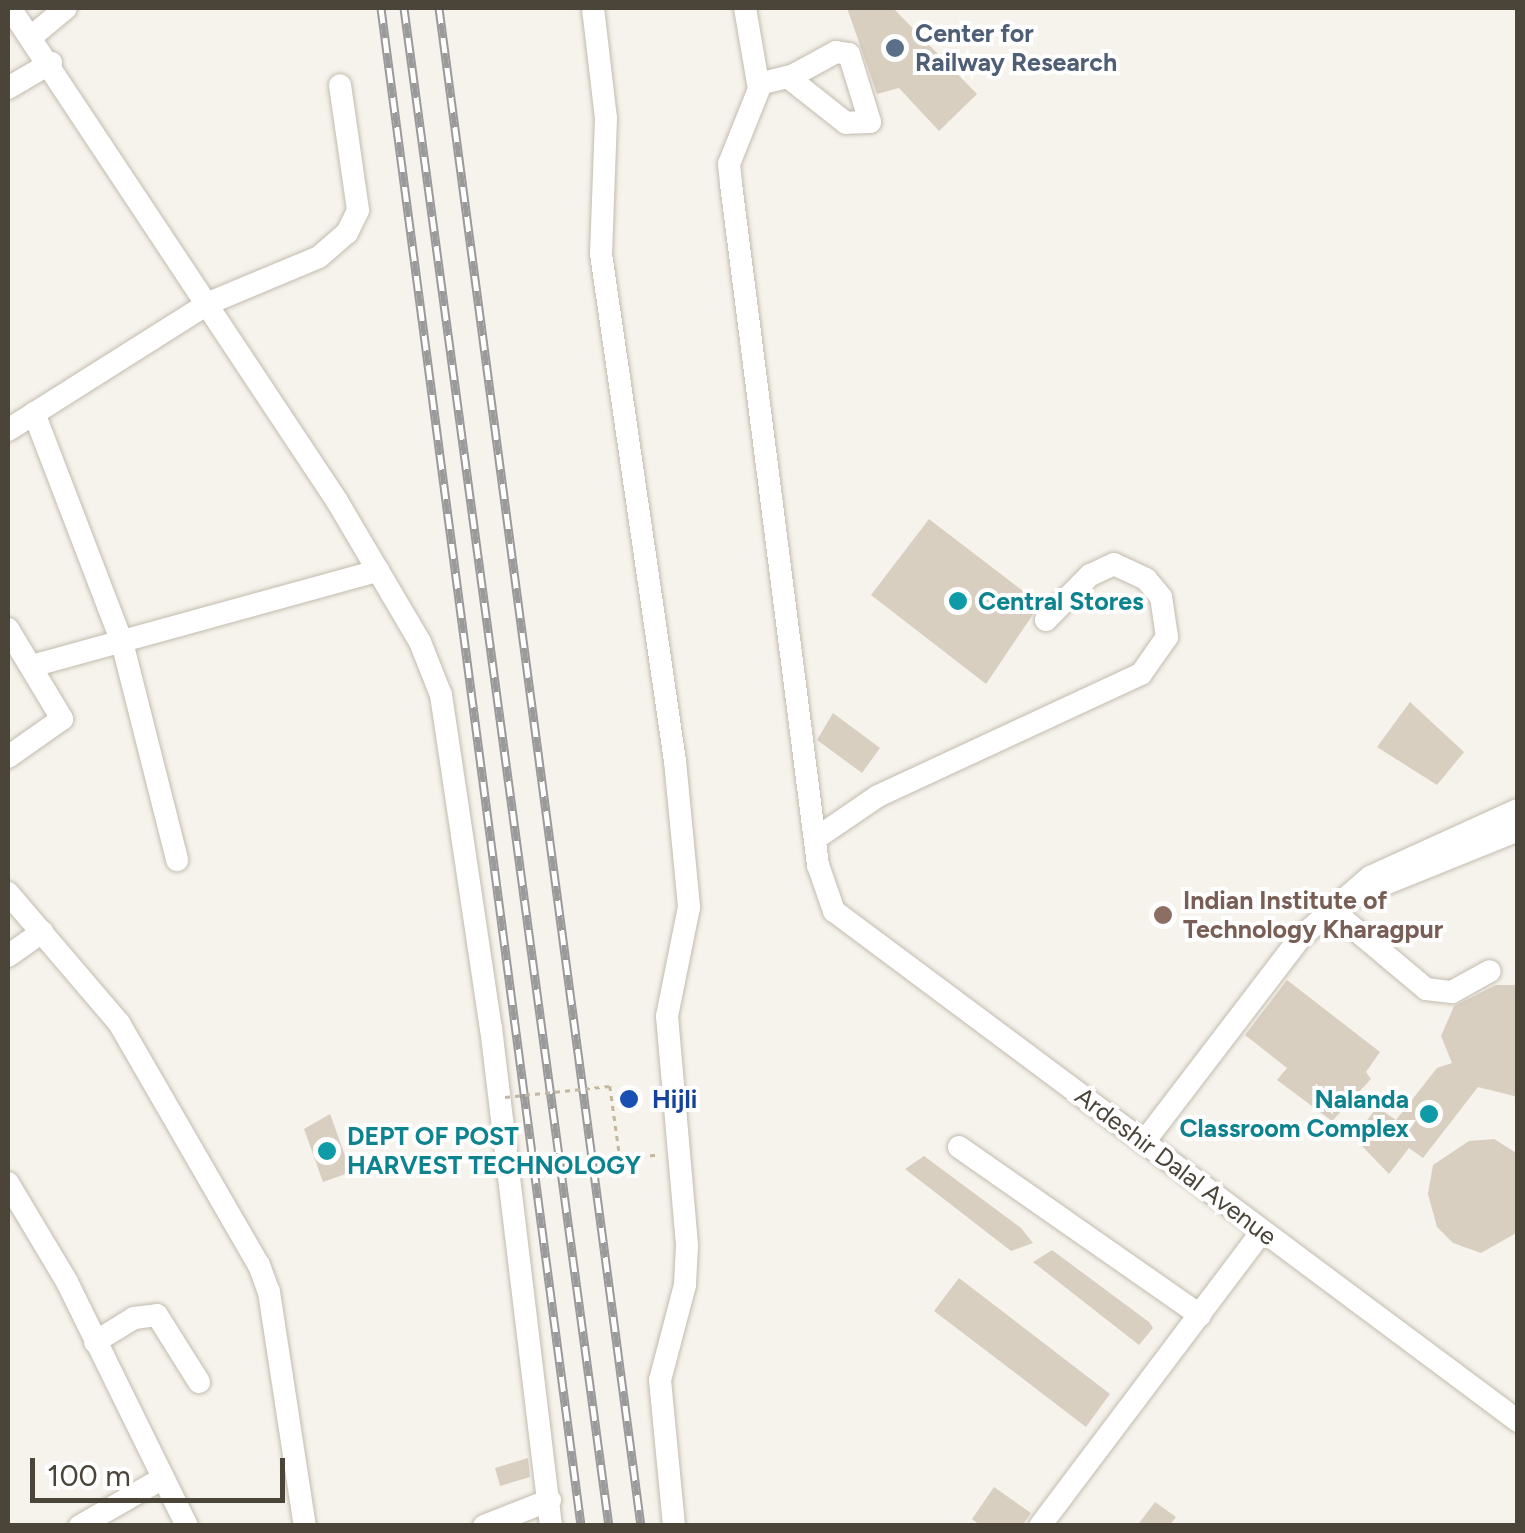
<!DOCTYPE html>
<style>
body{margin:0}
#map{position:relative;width:1525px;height:1533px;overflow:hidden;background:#f6f3ec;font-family:Figtree,sans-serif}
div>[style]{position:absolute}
.building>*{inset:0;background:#d8cfc1}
.path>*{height:2.5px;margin-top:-1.25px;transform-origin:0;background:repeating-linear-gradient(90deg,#c4b79f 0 5px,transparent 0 10px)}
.roads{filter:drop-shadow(0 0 2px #c2bbae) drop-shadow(0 0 2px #c2bbae)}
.minor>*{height:22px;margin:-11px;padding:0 11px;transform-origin:11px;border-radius:11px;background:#fff}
.rail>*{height:9px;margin-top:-4.5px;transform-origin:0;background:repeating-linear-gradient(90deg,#fff 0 15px,#9a9a9a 0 30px);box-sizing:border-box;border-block:2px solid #9a9a9a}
.path-bridge>*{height:2.5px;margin-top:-1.25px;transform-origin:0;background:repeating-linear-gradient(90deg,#c4b79f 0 5px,transparent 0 10px)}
.dots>*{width:28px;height:28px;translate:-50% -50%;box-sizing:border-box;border:5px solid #fff;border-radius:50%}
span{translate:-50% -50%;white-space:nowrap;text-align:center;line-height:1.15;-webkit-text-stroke:8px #fff;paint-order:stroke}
.service-label{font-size:25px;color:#4e5e75;font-weight:700}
.left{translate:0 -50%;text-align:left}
.culture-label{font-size:25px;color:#0d838f;font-weight:700}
.right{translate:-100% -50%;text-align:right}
.education-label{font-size:25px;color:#785e54;font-weight:700}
.transit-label{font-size:25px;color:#164399;font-weight:700}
.street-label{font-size:25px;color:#4b4439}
.frame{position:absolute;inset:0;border:10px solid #4b4439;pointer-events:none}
.scale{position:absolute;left:30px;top:1458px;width:255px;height:45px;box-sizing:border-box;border:5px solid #4b4439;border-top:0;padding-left:12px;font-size:30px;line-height:35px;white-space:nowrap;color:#4b4439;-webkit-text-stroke:8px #fff;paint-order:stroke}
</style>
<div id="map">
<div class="building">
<div style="clip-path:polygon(847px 8px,893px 8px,977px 94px,939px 131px,899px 88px,877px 94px)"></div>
<div style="clip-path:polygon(929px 519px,1040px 604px,986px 684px,871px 595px)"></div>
<div style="clip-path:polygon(1410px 702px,1464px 752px,1437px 785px,1377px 747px)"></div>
<div style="clip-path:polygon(833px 713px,880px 748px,862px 773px,817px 740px)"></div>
<div style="clip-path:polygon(1287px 980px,1380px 1052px,1366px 1072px,1371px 1079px,1332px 1121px,1277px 1080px,1287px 1068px,1245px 1035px)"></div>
<div style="clip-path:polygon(1496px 985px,1518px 985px,1518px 1097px,1478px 1087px,1423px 1158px,1409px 1148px,1389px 1174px,1360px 1144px,1367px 1137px,1365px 1123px,1377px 1107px,1396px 1120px,1437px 1068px,1452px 1063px,1441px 1036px,1454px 1006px)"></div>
<div style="clip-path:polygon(330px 1114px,351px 1172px,323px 1182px,304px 1129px)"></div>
<div style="clip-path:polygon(1494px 1139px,1518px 1154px,1518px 1232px,1481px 1253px,1453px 1243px,1437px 1227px,1428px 1194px,1433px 1165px,1469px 1141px)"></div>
<div style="clip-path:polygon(924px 1156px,1021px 1228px,1033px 1243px,1011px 1251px,905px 1169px)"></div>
<div style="clip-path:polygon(1052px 1250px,1149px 1322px,1153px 1328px,1139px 1345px,1033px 1262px)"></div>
<div style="clip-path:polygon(959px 1278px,1110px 1394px,1086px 1427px,934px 1311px)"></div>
<div style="clip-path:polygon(528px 1458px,530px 1477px,500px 1486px,495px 1468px)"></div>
<div style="clip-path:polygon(994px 1487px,1031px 1513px,1022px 1526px,981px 1526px,972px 1519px)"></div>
<div style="clip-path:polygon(1155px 1502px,1176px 1517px,1169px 1526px,1137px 1526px)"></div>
</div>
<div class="path">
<div style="left:610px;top:1086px;width:73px;rotate:82.1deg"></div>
<div style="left:620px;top:1158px;width:37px;rotate:-5deg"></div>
</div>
<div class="roads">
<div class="minor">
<div style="left:10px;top:8px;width:592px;rotate:56.44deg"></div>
<div style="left:337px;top:501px;width:164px;rotate:59.5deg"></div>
<div style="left:420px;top:642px;width:57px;rotate:68.4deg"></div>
<div style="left:441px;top:695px;width:337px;rotate:81.5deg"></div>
<div style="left:491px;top:1028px;width:502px;rotate:83.13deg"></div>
<div style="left:593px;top:8px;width:111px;rotate:83.3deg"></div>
<div style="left:606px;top:118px;width:136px;rotate:92.1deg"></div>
<div style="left:601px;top:254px;width:512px;rotate:81.7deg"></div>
<div style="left:675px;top:761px;width:147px;rotate:84.5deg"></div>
<div style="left:689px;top:907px;width:111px;rotate:101.4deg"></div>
<div style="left:667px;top:1016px;width:231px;rotate:85deg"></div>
<div style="left:687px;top:1246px;width:39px;rotate:93deg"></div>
<div style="left:685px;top:1285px;width:98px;rotate:104.7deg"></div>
<div style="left:660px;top:1380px;width:147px;rotate:84.5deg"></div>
<div style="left:745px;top:8px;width:82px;rotate:80.2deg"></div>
<div style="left:759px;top:89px;width:81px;rotate:111.8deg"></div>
<div style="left:729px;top:164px;width:20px;rotate:84deg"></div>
<div style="left:731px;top:184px;width:687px;rotate:82.72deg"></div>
<div style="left:818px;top:865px;width:49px;rotate:70.8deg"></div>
<div style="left:834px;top:911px;width:853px;rotate:36.71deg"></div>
<div style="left:31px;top:37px;width:45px;rotate:-39.6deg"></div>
<div style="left:759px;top:84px;width:30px;rotate:-14deg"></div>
<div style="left:788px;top:77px;width:6px;rotate:-18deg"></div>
<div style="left:794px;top:75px;width:48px;rotate:-28.7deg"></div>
<div style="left:836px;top:52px;width:13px;rotate:9deg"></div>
<div style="left:849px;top:54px;width:71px;rotate:72.8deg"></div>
<div style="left:870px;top:122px;width:24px;rotate:178deg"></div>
<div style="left:846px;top:123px;width:74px;rotate:-141.6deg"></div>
<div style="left:8px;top:88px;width:50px;rotate:-30.2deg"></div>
<div style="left:34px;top:413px;width:245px;rotate:69deg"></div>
<div style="left:122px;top:642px;width:225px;rotate:75.8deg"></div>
<div style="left:8px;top:430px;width:238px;rotate:-32.3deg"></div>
<div style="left:209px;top:303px;width:119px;rotate:-22.7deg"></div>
<div style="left:319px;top:257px;width:37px;rotate:-41deg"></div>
<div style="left:347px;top:233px;width:25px;rotate:-64deg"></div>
<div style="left:358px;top:210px;width:126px;rotate:-98.2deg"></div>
<div style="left:8px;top:629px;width:105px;rotate:59deg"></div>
<div style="left:62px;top:719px;width:66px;rotate:144.9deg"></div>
<div style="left:32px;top:666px;width:359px;rotate:-15.4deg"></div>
<div style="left:815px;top:839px;width:76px;rotate:-34.3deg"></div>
<div style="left:878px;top:796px;width:290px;rotate:-24.9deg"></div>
<div style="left:1141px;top:674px;width:45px;rotate:-54.9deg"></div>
<div style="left:1167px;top:637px;width:40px;rotate:-98.5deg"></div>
<div style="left:1161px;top:597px;width:23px;rotate:-130deg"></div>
<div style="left:1146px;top:579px;width:35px;rotate:-155deg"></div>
<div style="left:1114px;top:564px;width:26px;rotate:155deg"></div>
<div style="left:1090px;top:575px;width:63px;rotate:134.4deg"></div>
<div style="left:8px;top:893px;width:171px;rotate:49.5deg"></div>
<div style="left:119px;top:1023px;width:280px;rotate:60deg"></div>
<div style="left:259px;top:1265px;width:29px;rotate:70deg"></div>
<div style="left:269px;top:1292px;width:237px;rotate:81.3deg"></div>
<div style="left:1350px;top:898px;width:181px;rotate:-22deg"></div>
<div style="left:1332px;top:910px;width:123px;rotate:40deg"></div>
<div style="left:1426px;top:989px;width:26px;rotate:7deg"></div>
<div style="left:1452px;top:992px;width:43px;rotate:-28.9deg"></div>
<div style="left:8px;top:956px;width:42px;rotate:-35.2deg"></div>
<div style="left:1144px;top:1142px;width:258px;rotate:-52.6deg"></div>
<div style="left:1301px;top:937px;width:91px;rotate:-41deg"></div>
<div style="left:1370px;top:877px;width:162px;rotate:-24.4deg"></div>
<div style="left:959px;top:1147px;width:294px;rotate:34.9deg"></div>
<div style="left:8px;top:1183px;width:115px;rotate:59.2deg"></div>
<div style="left:67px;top:1282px;width:272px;rotate:63.8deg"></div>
<div style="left:95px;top:1342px;width:46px;rotate:-31.6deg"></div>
<div style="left:134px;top:1318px;width:23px;rotate:-7deg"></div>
<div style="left:157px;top:1315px;width:79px;rotate:57.9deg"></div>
<div style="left:80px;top:1526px;width:96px;rotate:-30deg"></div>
<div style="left:484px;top:1526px;width:71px;rotate:-21.5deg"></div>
<div style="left:1040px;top:1526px;width:369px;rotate:-53deg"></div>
</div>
</div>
<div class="rail">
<div style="left:381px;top:8px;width:1531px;rotate:82.49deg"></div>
<div style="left:404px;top:8px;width:1532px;rotate:82.31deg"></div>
<div style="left:439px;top:8px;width:1531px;rotate:82.42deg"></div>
</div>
<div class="path-bridge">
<div style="left:505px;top:1097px;width:106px;rotate:-6deg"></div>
</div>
<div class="dots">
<div style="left:895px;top:48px;background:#5c6f8a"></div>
<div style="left:958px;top:601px;background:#0f9aa8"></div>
<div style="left:1163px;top:915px;background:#8d6e63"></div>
<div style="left:629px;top:1099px;background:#1a4fb4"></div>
<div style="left:1429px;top:1114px;background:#0f9aa8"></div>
<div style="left:327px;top:1151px;background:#0f9aa8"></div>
</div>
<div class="service-label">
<span class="left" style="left:915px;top:48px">Center for<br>Railway Research</span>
</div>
<div class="culture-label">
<span class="left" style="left:978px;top:601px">Central Stores</span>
<span class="right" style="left:1409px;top:1114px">Nalanda<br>Classroom Complex</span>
<span class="left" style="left:347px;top:1151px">DEPT OF POST<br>HARVEST TECHNOLOGY</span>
</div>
<div class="education-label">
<span class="left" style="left:1183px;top:915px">Indian Institute of<br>Technology Kharagpur</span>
</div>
<div class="transit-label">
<span class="left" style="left:652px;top:1099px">Hijli</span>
</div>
<div class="street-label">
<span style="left:1176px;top:1166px;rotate:37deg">Ardeshir Dalal Avenue</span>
</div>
<div class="frame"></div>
<div class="scale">100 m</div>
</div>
